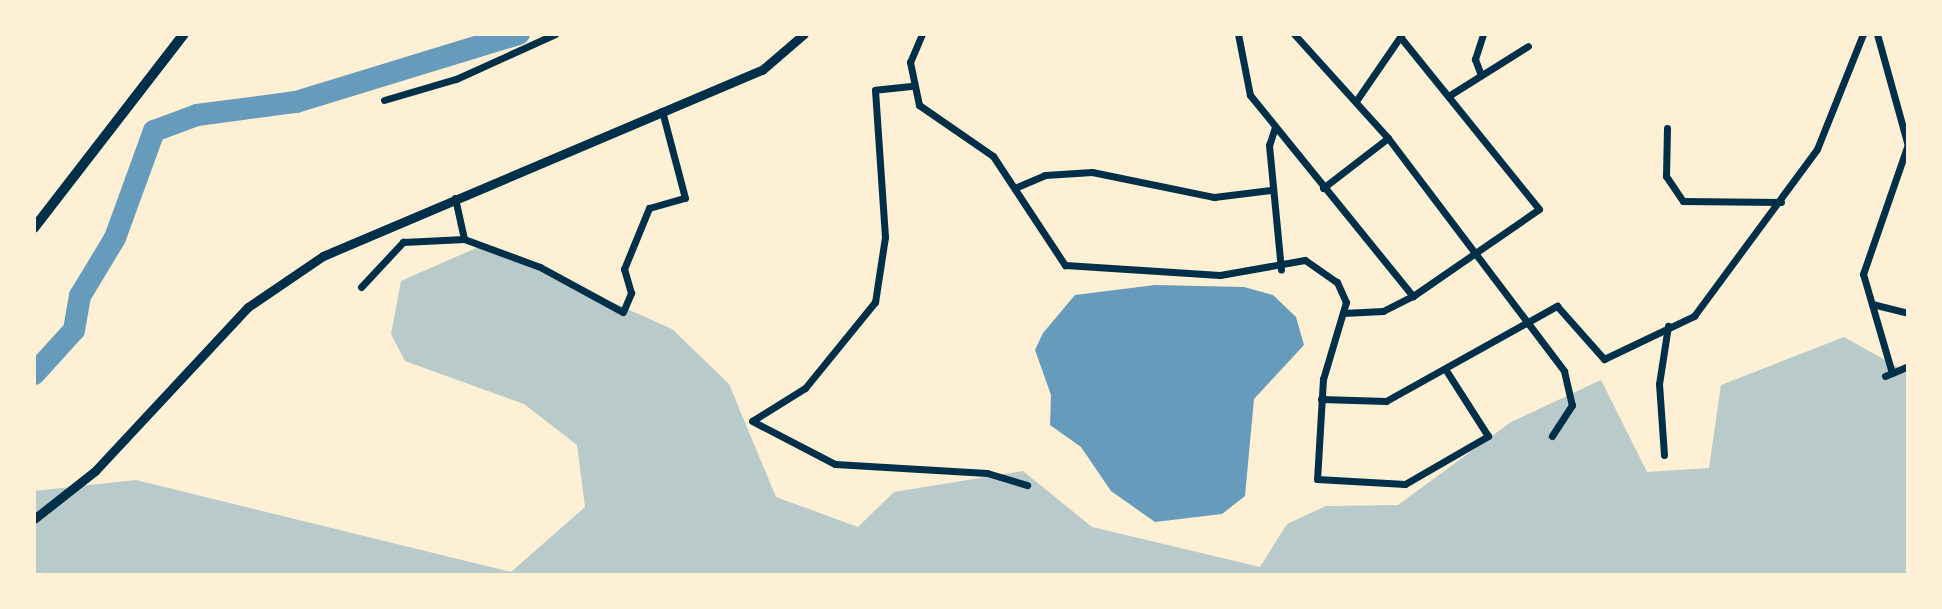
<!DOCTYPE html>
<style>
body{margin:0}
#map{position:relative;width:1942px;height:609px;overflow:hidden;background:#fdf0d5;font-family:Ubuntu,sans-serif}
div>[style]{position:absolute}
.green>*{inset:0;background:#b9caca}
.water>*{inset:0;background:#669bbc}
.river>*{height:22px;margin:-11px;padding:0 11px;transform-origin:11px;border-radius:11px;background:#669bbc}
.minor>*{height:7px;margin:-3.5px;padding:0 3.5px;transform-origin:3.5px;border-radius:3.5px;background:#003049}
.tertiary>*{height:9px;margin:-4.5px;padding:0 4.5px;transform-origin:4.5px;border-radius:4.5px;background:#003049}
.secondary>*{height:10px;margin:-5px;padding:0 5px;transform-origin:5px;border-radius:5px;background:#003049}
span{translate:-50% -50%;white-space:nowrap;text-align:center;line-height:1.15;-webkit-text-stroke:7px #fdf0d5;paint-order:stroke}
.frame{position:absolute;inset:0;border:36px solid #fdf0d5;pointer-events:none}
</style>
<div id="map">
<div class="green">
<div style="clip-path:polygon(483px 245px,672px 329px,729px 384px,776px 497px,858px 527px,894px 492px,1023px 471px,1092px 527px,1260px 567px,1287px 524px,1326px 506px,1398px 505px,1511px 422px,1601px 380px,1647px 472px,1709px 468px,1721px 385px,1844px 337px,1908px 373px,1908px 575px,34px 575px,34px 491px,136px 480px,511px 572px,585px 507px,577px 445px,524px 404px,405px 361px,391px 334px,401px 281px)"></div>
</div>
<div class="water">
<div style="clip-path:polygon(1155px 285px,1244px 287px,1273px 295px,1296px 317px,1304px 345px,1254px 399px,1245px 496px,1222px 514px,1155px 522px,1111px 491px,1081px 447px,1050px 425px,1051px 395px,1035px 350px,1043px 333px,1075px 295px)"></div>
</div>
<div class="river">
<div style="left:34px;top:374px;width:59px;rotate:-47.7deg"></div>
<div style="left:74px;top:330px;width:35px;rotate:-80deg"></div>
<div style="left:80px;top:296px;width:68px;rotate:-58.9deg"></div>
<div style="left:115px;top:238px;width:114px;rotate:-70deg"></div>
<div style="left:154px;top:131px;width:46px;rotate:-20.4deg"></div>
<div style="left:197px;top:115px;width:100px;rotate:-7.5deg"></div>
<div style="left:296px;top:102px;width:233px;rotate:-17deg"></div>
</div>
<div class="minor">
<div style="left:922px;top:34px;width:30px;rotate:113deg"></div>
<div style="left:910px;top:62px;width:44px;rotate:78.2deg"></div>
<div style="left:919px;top:105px;width:90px;rotate:34.6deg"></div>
<div style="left:993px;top:156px;width:131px;rotate:56.6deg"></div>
<div style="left:1065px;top:265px;width:155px;rotate:3.7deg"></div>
<div style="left:1220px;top:275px;width:86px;rotate:-10deg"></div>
<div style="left:1305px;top:260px;width:39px;rotate:35deg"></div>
<div style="left:1337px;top:282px;width:22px;rotate:66deg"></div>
<div style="left:1346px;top:302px;width:80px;rotate:106.6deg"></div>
<div style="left:1323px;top:379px;width:100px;rotate:93.4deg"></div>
<div style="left:1317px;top:479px;width:88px;rotate:3.3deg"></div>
<div style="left:1405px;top:484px;width:96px;rotate:-30deg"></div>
<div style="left:1488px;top:436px;width:76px;rotate:-122.6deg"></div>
<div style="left:1238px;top:34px;width:62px;rotate:78.9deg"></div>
<div style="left:1250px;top:95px;width:259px;rotate:51deg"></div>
<div style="left:1294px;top:34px;width:140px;rotate:47.9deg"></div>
<div style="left:1388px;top:138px;width:292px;rotate:52.9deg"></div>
<div style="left:1564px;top:371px;width:35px;rotate:77deg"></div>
<div style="left:1572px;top:405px;width:37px;rotate:123deg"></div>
<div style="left:1877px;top:34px;width:116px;rotate:74.5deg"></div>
<div style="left:1481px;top:75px;width:17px;rotate:-111deg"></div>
<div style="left:1475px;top:59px;width:26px;rotate:-72deg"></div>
<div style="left:911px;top:86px;width:36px;rotate:174deg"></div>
<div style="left:875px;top:90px;width:147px;rotate:86.1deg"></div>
<div style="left:885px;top:237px;width:66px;rotate:98.7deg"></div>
<div style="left:875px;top:302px;width:111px;rotate:129.1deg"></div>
<div style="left:805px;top:388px;width:62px;rotate:148.1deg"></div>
<div style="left:752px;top:421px;width:93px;rotate:27.4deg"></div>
<div style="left:835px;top:464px;width:152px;rotate:3.4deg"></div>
<div style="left:987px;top:473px;width:42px;rotate:16.7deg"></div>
<div style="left:1450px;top:95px;width:92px;rotate:-32.1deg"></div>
<div style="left:384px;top:100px;width:75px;rotate:-16.3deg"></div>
<div style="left:456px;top:79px;width:109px;rotate:-24.4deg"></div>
<div style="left:1356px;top:101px;width:81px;rotate:-55.5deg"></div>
<div style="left:1275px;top:127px;width:19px;rotate:108deg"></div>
<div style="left:1269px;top:145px;width:125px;rotate:84.5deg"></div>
<div style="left:1667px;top:128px;width:48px;rotate:91.2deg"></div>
<div style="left:1666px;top:176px;width:30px;rotate:56deg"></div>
<div style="left:1683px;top:201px;width:98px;rotate:0.6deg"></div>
<div style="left:1017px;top:187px;width:30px;rotate:-23deg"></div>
<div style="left:1045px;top:175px;width:47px;rotate:-3.7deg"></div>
<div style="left:1092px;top:172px;width:125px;rotate:11.6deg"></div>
<div style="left:1214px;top:197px;width:57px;rotate:-7deg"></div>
<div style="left:1323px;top:188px;width:82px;rotate:-37.6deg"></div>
<div style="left:455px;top:198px;width:42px;rotate:77.6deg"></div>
<div style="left:464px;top:239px;width:81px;rotate:20.2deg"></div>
<div style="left:540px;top:267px;width:94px;rotate:28.5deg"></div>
<div style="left:623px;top:312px;width:21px;rotate:-67deg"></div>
<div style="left:631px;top:293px;width:25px;rotate:-106deg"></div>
<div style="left:624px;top:269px;width:66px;rotate:-67.7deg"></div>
<div style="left:649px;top:208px;width:37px;rotate:-16deg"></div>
<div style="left:685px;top:198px;width:90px;rotate:-104.8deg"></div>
<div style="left:361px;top:287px;width:62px;rotate:-47deg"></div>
<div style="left:403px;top:242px;width:61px;rotate:-2.8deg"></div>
<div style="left:1872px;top:304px;width:37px;rotate:14deg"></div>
<div style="left:1343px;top:313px;width:40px;rotate:-2.9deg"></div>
<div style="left:1383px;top:311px;width:34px;rotate:-27deg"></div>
<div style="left:1413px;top:296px;width:153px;rotate:-34.6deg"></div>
<div style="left:1539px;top:209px;width:221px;rotate:-128.9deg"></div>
<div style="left:1892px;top:373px;width:103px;rotate:-106.3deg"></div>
<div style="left:1863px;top:274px;width:138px;rotate:-70.9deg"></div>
<div style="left:1885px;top:376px;width:25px;rotate:-23deg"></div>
<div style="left:1321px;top:399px;width:65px;rotate:1.8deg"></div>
<div style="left:1386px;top:401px;width:196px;rotate:-29.1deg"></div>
<div style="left:1557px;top:306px;width:71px;rotate:48.4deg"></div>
<div style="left:1604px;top:359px;width:100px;rotate:-25.5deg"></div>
<div style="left:1694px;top:316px;width:207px;rotate:-53.6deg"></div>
<div style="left:1817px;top:149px;width:124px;rotate:-68.2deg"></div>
<div style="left:1664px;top:455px;width:71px;rotate:-94deg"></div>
<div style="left:1659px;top:384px;width:59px;rotate:-81.2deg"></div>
</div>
<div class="tertiary">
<div style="left:34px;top:519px;width:78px;rotate:-38.2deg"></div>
<div style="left:95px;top:471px;width:224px;rotate:-47deg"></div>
<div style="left:248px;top:307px;width:91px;rotate:-34.2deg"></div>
<div style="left:323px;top:256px;width:477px;rotate:-23deg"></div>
<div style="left:762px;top:70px;width:55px;rotate:-40.6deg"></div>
</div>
<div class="secondary">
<div style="left:34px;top:228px;width:245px;rotate:-52.3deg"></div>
</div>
<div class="frame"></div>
</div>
